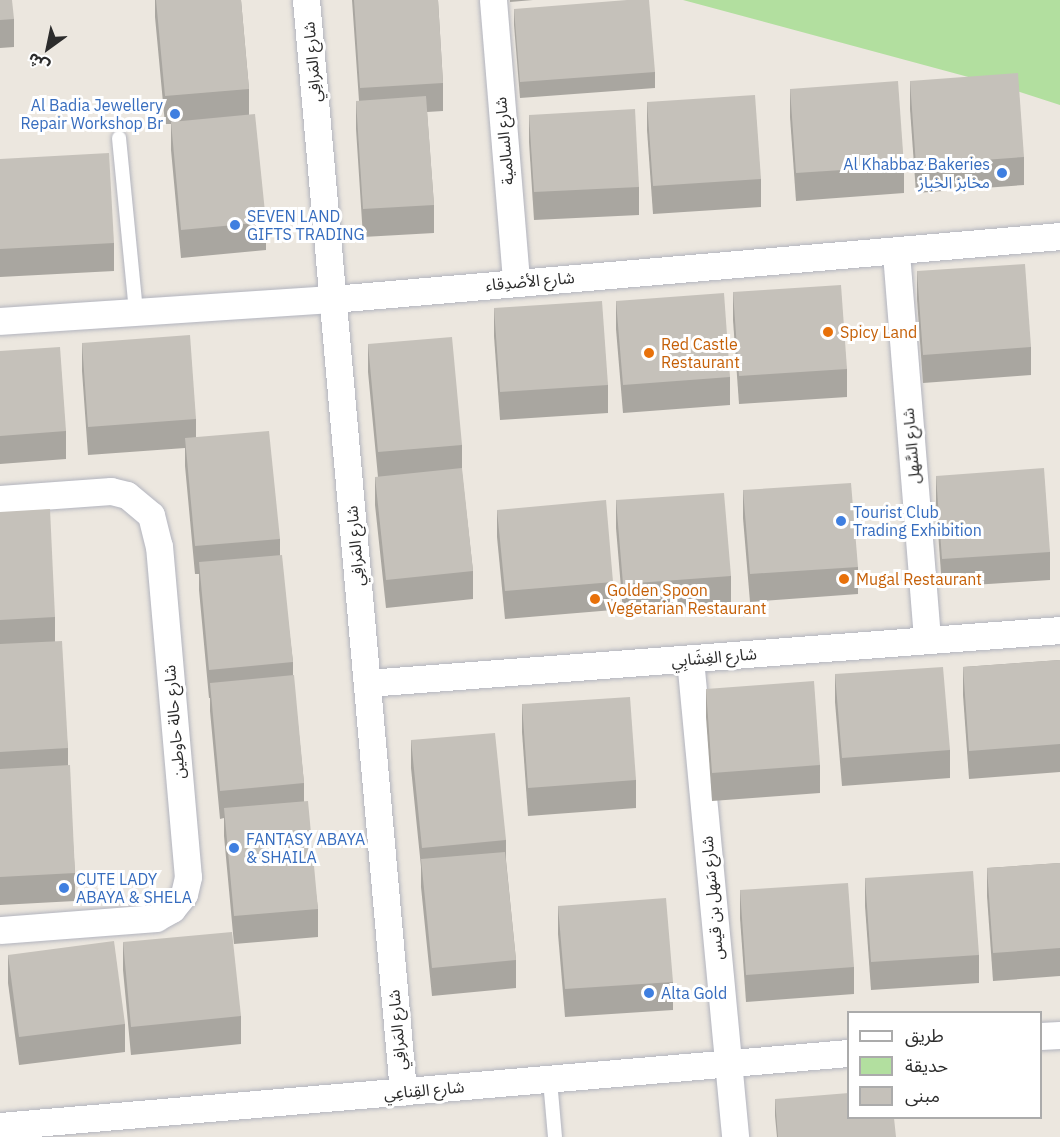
<!DOCTYPE html>
<meta charset="utf-8">
<style>
body{margin:0}
#map{position:relative;width:1060px;height:1137px;overflow:hidden;background:#ece7df;font-family:"IBM Plex Sans","Noto Sans Arabic",sans-serif}
div>[style]{position:absolute}
.green>*{inset:0;background:#b2df9f}
.roads{filter:drop-shadow(0 0 2px #b2b4be) drop-shadow(0 0 2px #b2b4be)}
.service>*{height:14px;margin:-7px;padding:0 7px;transform-origin:7px;border-radius:7px;background:#fff}
.minor>*{height:27px;margin:-13.5px;padding:0 13.5px;transform-origin:13.5px;border-radius:13.5px;background:#fff}
.wall>*{inset:0;background:#a9a6a0}
.building>*{inset:0;background:#c5c1ba}
.dots>*{width:16px;height:16px;translate:-50% -50%;box-sizing:border-box;border:3px solid #fff;border-radius:50%}
span{translate:-50% -50%;white-space:nowrap;text-align:center;line-height:1.15;-webkit-text-stroke:6px #fff;paint-order:stroke}
.street-label{font-size:16px;color:#2c2c2c}
.shop-label{font-size:16px;color:#366cbe}
.right{translate:-100% -50%;text-align:right}
.left{translate:0 -50%;text-align:left}
.food-label{font-size:16px;color:#c56008}
.legend{position:absolute;left:847px;top:1011px;width:195px;height:108px;box-sizing:border-box;background:#fff;border:2px solid #ababab;margin:0;padding:8px 10px;list-style:none;font-size:18px;color:#2c2c2c}
.legend li{display:flex;align-items:center;gap:12px;height:30px}
.legend b{width:30px;border:2px solid #ababab}
.north{position:absolute;left:18px;top:18px;width:60px;height:60px;-webkit-text-stroke:4px #fff;paint-order:stroke;rotate:213deg;font-size:16px;font-weight:700;line-height:24px;text-align:center;color:#2c2c2c}
.north::after{content:'';display:block;margin:auto;width:21px;height:27px;background:#2c2c2c;clip-path:polygon(50% 0,100% 100%,50% 72%,0 100%)}
</style>
<div id="map">
<div class="green">
<div style="clip-path:polygon(683px 0,1060px 0,1060px 105px,998px 85px)"></div>
</div>
<div class="roads">
<div class="service">
<div style="left:119px;top:138px;width:175px;rotate:84.4deg"></div>
<div style="left:550px;top:1080px;width:57px;rotate:85deg"></div>
</div>
<div class="minor">
<div style="left:306px;top:0;width:1096px;rotate:84.92deg"></div>
<div style="left:493px;top:0;width:283px;rotate:85.3deg"></div>
<div style="left:896px;top:253px;width:387px;rotate:85.4deg"></div>
<div style="left:0;top:321px;width:334px;rotate:-3.8deg"></div>
<div style="left:333px;top:299px;width:730px;rotate:-4.95deg"></div>
<div style="left:0;top:499px;width:111px;rotate:-4.1deg"></div>
<div style="left:111px;top:491px;width:16px;rotate:14deg"></div>
<div style="left:127px;top:495px;width:31px;rotate:40deg"></div>
<div style="left:151px;top:515px;width:32px;rotate:76deg"></div>
<div style="left:159px;top:546px;width:332px;rotate:85deg"></div>
<div style="left:188px;top:877px;width:17px;rotate:103deg"></div>
<div style="left:184px;top:894px;width:19px;rotate:129deg"></div>
<div style="left:172px;top:909px;width:18px;rotate:151deg"></div>
<div style="left:156px;top:918px;width:156px;rotate:175.6deg"></div>
<div style="left:690px;top:659px;width:480px;rotate:84.6deg"></div>
<div style="left:367px;top:683px;width:695px;rotate:-4.37deg"></div>
<div style="left:1040px;top:1036px;width:20px;rotate:-3deg"></div>
<div style="left:0;top:1126px;width:851px;rotate:-4.92deg"></div>
</div>
</div>
<div class="wall">
<div style="clip-path:polygon(0 0,14px 19px,14px 47px,0 48px)"></div>
<div style="clip-path:polygon(155px 0,241px 0,249px 89px,249px 115px,266px 222px,266px 250px,181px 258px,171px 150px,171px 124px,165px 124px,155px 17px)"></div>
<div style="clip-path:polygon(352px 0,438px 0,443px 83px,443px 111px,427px 112px,434px 205px,434px 233px,363px 237px,356px 129px,356px 101px,359px 101px)"></div>
<div style="clip-path:polygon(510px 0,533px 0,510px 2px)"></div>
<div style="clip-path:polygon(514px 9px,655px 72px,655px 88px,520px 98px,514px 25px)"></div>
<div style="clip-path:polygon(910px 81px,1024px 157px,1024px 185px,916px 193px,910px 109px)"></div>
<div style="clip-path:polygon(790px 89px,904px 166px,904px 193px,796px 201px,790px 117px)"></div>
<div style="clip-path:polygon(647px 102px,761px 179px,761px 207px,653px 214px,647px 130px)"></div>
<div style="clip-path:polygon(529px 115px,639px 187px,639px 215px,534px 220px,529px 142px)"></div>
<div style="clip-path:polygon(0 159px,114px 243px,114px 271px,0 277px)"></div>
<div style="clip-path:polygon(917px 271px,1031px 347px,1031px 375px,923px 383px,917px 299px)"></div>
<div style="clip-path:polygon(733px 292px,847px 369px,847px 397px,739px 404px,733px 320px)"></div>
<div style="clip-path:polygon(616px 301px,730px 377px,730px 405px,623px 413px,616px 329px)"></div>
<div style="clip-path:polygon(494px 308px,608px 385px,608px 413px,500px 420px,494px 336px)"></div>
<div style="clip-path:polygon(82px 343px,196px 419px,196px 437px,280px 539px,280px 555px,293px 662px,293px 676px,304px 783px,304px 801px,318px 909px,318px 937px,234px 944px,224px 836px,224px 818px,220px 819px,210px 711px,210px 698px,209px 698px,199px 590px,199px 574px,195px 574px,185px 466px,185px 448px,88px 455px,82px 371px)"></div>
<div style="clip-path:polygon(368px 344px,462px 445px,462px 473px,473px 571px,473px 599px,386px 608px,375px 505px,375px 477px,378px 477px,368px 372px)"></div>
<div style="clip-path:polygon(0 351px,66px 431px,66px 459px,0 464px)"></div>
<div style="clip-path:polygon(936px 476px,1050px 552px,1050px 580px,942px 587px,936px 504px)"></div>
<div style="clip-path:polygon(743px 490px,858px 567px,858px 594px,750px 602px,743px 518px)"></div>
<div style="clip-path:polygon(616px 500px,731px 576px,731px 604px,623px 612px,616px 528px)"></div>
<div style="clip-path:polygon(497px 510px,613px 582px,613px 610px,505px 619px,497px 537px)"></div>
<div style="clip-path:polygon(0 512px,55px 617px,55px 641px,68px 748px,68px 765px,75px 873px,75px 901px,0 905px)"></div>
<div style="clip-path:polygon(1060px 660px,1060px 772px,969px 779px,963px 695px,963px 667px)"></div>
<div style="clip-path:polygon(835px 674px,950px 750px,950px 778px,842px 786px,835px 702px)"></div>
<div style="clip-path:polygon(706px 689px,820px 765px,820px 793px,712px 801px,706px 717px)"></div>
<div style="clip-path:polygon(522px 704px,636px 780px,636px 808px,528px 816px,522px 732px)"></div>
<div style="clip-path:polygon(411px 740px,506px 840px,506px 860px,516px 960px,516px 988px,432px 996px,421px 887px,421px 867px,411px 768px)"></div>
<div style="clip-path:polygon(1060px 863px,1060px 976px,993px 981px,987px 896px,987px 868px)"></div>
<div style="clip-path:polygon(865px 878px,979px 955px,979px 983px,871px 990px,865px 906px)"></div>
<div style="clip-path:polygon(740px 890px,854px 967px,854px 994px,746px 1002px,740px 918px)"></div>
<div style="clip-path:polygon(558px 906px,673px 982px,673px 1010px,565px 1017px,558px 934px)"></div>
<div style="clip-path:polygon(123px 942px,241px 1016px,241px 1044px,131px 1055px,123px 970px)"></div>
<div style="clip-path:polygon(8px 955px,125px 1024px,125px 1052px,19px 1065px,8px 983px)"></div>
<div style="clip-path:polygon(775px 1099px,896px 1137px,777px 1137px,775px 1116px)"></div>
</div>
<div class="building">
<div style="clip-path:polygon(0 0,12px 0,14px 19px,0 20px)"></div>
<div style="clip-path:polygon(156px 0,241px 0,249px 89px,165px 96px)"></div>
<div style="clip-path:polygon(354px 0,438px 0,443px 83px,360px 88px)"></div>
<div style="clip-path:polygon(627px 0,649px 0,655px 72px,520px 82px,514px 9px)"></div>
<div style="clip-path:polygon(1018px 73px,1024px 157px,916px 165px,910px 81px)"></div>
<div style="clip-path:polygon(898px 81px,904px 166px,796px 173px,790px 89px)"></div>
<div style="clip-path:polygon(755px 95px,761px 179px,653px 186px,647px 102px)"></div>
<div style="clip-path:polygon(426px 96px,434px 205px,363px 209px,356px 101px)"></div>
<div style="clip-path:polygon(635px 109px,639px 187px,534px 192px,529px 115px)"></div>
<div style="clip-path:polygon(255px 114px,266px 222px,181px 230px,171px 122px)"></div>
<div style="clip-path:polygon(109px 153px,114px 243px,0 249px,0 159px)"></div>
<div style="clip-path:polygon(1025px 264px,1031px 347px,923px 355px,917px 271px)"></div>
<div style="clip-path:polygon(841px 285px,847px 369px,739px 376px,733px 292px)"></div>
<div style="clip-path:polygon(724px 293px,730px 377px,623px 385px,616px 301px)"></div>
<div style="clip-path:polygon(602px 301px,608px 385px,500px 392px,494px 308px)"></div>
<div style="clip-path:polygon(190px 335px,196px 419px,88px 427px,82px 343px)"></div>
<div style="clip-path:polygon(452px 337px,462px 445px,378px 452px,368px 344px)"></div>
<div style="clip-path:polygon(60px 347px,66px 431px,0 436px,0 351px)"></div>
<div style="clip-path:polygon(269px 431px,280px 539px,195px 546px,185px 438px)"></div>
<div style="clip-path:polygon(462px 468px,473px 571px,386px 580px,375px 477px)"></div>
<div style="clip-path:polygon(1044px 468px,1050px 552px,942px 559px,936px 476px)"></div>
<div style="clip-path:polygon(851px 483px,858px 567px,750px 574px,743px 490px)"></div>
<div style="clip-path:polygon(724px 493px,731px 576px,623px 584px,616px 500px)"></div>
<div style="clip-path:polygon(606px 500px,613px 582px,505px 591px,497px 510px)"></div>
<div style="clip-path:polygon(50px 509px,55px 617px,0 620px,0 512px)"></div>
<div style="clip-path:polygon(282px 555px,293px 662px,209px 670px,199px 562px)"></div>
<div style="clip-path:polygon(62px 641px,68px 748px,0 752px,0 644px)"></div>
<div style="clip-path:polygon(1060px 660px,1060px 744px,969px 751px,963px 667px)"></div>
<div style="clip-path:polygon(943px 667px,950px 750px,842px 758px,835px 674px)"></div>
<div style="clip-path:polygon(294px 675px,304px 783px,220px 791px,210px 683px)"></div>
<div style="clip-path:polygon(814px 681px,820px 765px,712px 773px,706px 689px)"></div>
<div style="clip-path:polygon(630px 697px,636px 780px,528px 788px,522px 704px)"></div>
<div style="clip-path:polygon(495px 733px,506px 840px,422px 848px,411px 740px)"></div>
<div style="clip-path:polygon(70px 765px,75px 873px,0 877px,0 769px)"></div>
<div style="clip-path:polygon(308px 801px,318px 909px,234px 916px,224px 808px)"></div>
<div style="clip-path:polygon(505px 852px,516px 960px,432px 968px,421px 859px)"></div>
<div style="clip-path:polygon(1060px 863px,1060px 948px,993px 953px,987px 868px)"></div>
<div style="clip-path:polygon(973px 871px,979px 955px,871px 962px,865px 878px)"></div>
<div style="clip-path:polygon(848px 883px,854px 967px,746px 975px,740px 890px)"></div>
<div style="clip-path:polygon(666px 898px,673px 982px,565px 989px,558px 906px)"></div>
<div style="clip-path:polygon(232px 932px,241px 1016px,131px 1027px,123px 942px)"></div>
<div style="clip-path:polygon(114px 941px,125px 1024px,19px 1037px,8px 955px)"></div>
<div style="clip-path:polygon(849px 1093px,849px 1118px,894px 1118px,896px 1137px,778px 1137px,775px 1099px)"></div>
</div>
<div class="dots">
<div style="left:175px;top:114px;background:#3f7fe0"></div>
<div style="left:1002px;top:173px;background:#3f7fe0"></div>
<div style="left:235px;top:225px;background:#3f7fe0"></div>
<div style="left:828px;top:332px;background:#e8710a"></div>
<div style="left:649px;top:353px;background:#e8710a"></div>
<div style="left:841px;top:521px;background:#3f7fe0"></div>
<div style="left:844px;top:579px;background:#e8710a"></div>
<div style="left:595px;top:599px;background:#e8710a"></div>
<div style="left:234px;top:848px;background:#3f7fe0"></div>
<div style="left:64px;top:888px;background:#3f7fe0"></div>
<div style="left:649px;top:993px;background:#3f7fe0"></div>
</div>
<div class="street-label">
<span style="left:312px;top:62px;rotate:-95deg">شارع المَرافِي</span>
<span style="left:504px;top:141px;rotate:-95deg">شارع السالمية</span>
<span style="left:530px;top:281px;rotate:-5deg">شارع الأصْدِقاء</span>
<span style="left:911px;top:446px;rotate:-95deg">شارع السَّهل</span>
<span style="left:355px;top:546px;rotate:-95deg">شارع المَرافِي</span>
<span style="left:714px;top:657px;rotate:-5deg">شارع الغِشَابِي</span>
<span style="left:174px;top:722px;rotate:-95deg">شارع حالة حاوطين</span>
<span style="left:712px;top:898px;rotate:-95deg">شارع سَهل بن قيس</span>
<span style="left:397px;top:1030px;rotate:-95deg">شارع المَرافِي</span>
<span style="left:424px;top:1090px;rotate:-5deg">شارع القِناعِي</span>
</div>
<div class="shop-label">
<span class="right" style="left:163px;top:114px">Al Badia Jewellery<br>Repair Workshop Br</span>
<span class="right" style="left:990px;top:173px">Al Khabbaz Bakeries<br>مخابز الخباز</span>
<span class="left" style="left:247px;top:225px">SEVEN LAND<br>GIFTS TRADING</span>
<span class="left" style="left:853px;top:521px">Tourist Club<br>Trading Exhibition</span>
<span class="left" style="left:246px;top:848px">FANTASY ABAYA<br>&amp; SHAILA</span>
<span class="left" style="left:76px;top:888px">CUTE LADY<br>ABAYA &amp; SHELA</span>
<span class="left" style="left:661px;top:993px">Alta Gold</span>
</div>
<div class="food-label">
<span class="left" style="left:840px;top:332px">Spicy Land</span>
<span class="left" style="left:661px;top:353px">Red Castle<br>Restaurant</span>
<span class="left" style="left:856px;top:579px">Mugal Restaurant</span>
<span class="left" style="left:607px;top:599px">Golden Spoon<br>Vegetarian Restaurant</span>
</div>
<ul class="legend">
<li><b style="height:8px;background:#fff"></b>طريق</li>
<li><b style="height:16px;background:#b2df9f"></b>حديقة</li>
<li><b style="height:16px;background:#c5c1ba"></b>مبنى</li>
</ul>
<div class="north">ش</div>
</div>
